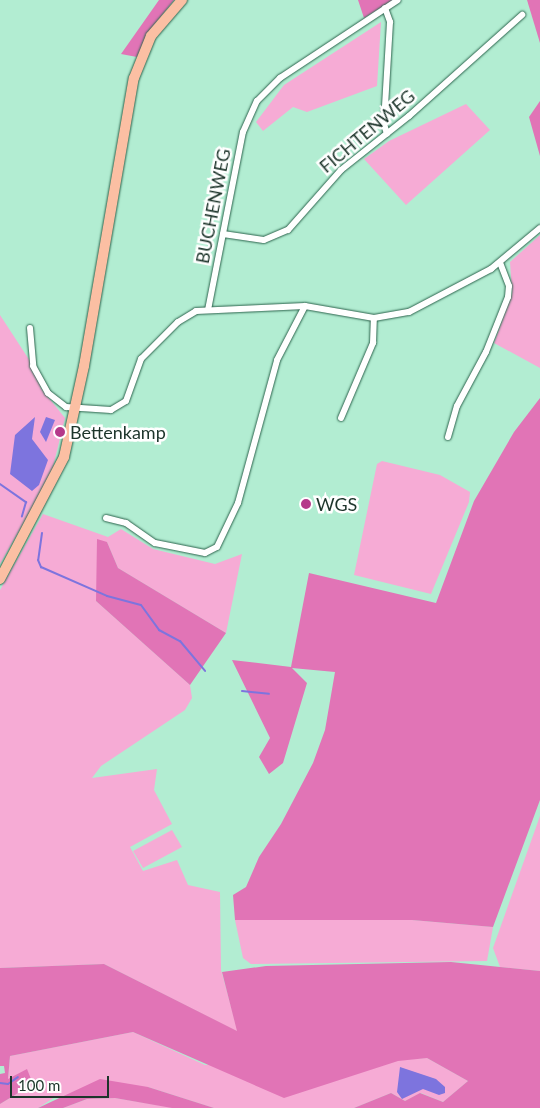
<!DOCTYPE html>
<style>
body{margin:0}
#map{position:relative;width:540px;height:1108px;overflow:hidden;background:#b2edd2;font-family:Lato,sans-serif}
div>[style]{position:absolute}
.green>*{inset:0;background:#f6abd5}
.forest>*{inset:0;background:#e174b6}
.water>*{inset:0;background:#7d74de}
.stream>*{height:2px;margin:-1px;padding:0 1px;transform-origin:1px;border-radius:1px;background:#7d74de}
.roads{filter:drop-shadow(0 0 1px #2c644d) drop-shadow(0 0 1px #2c644d)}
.minor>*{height:6px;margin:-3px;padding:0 3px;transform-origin:3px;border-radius:3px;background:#fff}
.primary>*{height:10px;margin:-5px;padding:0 5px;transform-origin:5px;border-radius:5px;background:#fbbfa3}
.dots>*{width:14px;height:14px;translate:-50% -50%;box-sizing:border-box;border:2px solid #fff;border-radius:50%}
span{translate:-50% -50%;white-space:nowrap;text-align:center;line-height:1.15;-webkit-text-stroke:5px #fff;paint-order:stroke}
.street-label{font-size:18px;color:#1d352b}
.poi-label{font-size:18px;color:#1d352b}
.left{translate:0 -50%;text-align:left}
.scale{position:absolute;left:10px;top:1076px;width:99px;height:22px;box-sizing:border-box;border:2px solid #1d352b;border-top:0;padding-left:6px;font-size:15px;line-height:18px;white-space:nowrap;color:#1d352b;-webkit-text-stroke:4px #fff;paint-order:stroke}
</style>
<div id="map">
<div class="green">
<div style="clip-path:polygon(381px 22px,377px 86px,307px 112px,293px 107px,263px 131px,256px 122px,284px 85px)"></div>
<div style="clip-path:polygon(466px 104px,490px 130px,406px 205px,364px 159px,389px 141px)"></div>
<div style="clip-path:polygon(540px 235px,540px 368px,494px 343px,512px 293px,510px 262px)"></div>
<div style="clip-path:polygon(0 315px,45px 384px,40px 387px,65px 418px,51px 475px,0 564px)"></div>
<div style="clip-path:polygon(382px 461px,440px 475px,470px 492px,469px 502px,431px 594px,354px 575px,377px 464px)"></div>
<div style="clip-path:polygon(43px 514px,108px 537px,121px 529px,153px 549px,215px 564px,242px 554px,226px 633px,118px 568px,107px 542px,96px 601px,190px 685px,192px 698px,185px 710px,101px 766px,92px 778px,157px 769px,154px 790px,172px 824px,130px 847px,143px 871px,177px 860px,188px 885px,220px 892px,221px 970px,238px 1032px,104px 964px,0 968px,0 590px)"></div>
<div style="clip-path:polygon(540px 816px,540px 971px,500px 967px,493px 948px)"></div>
<div style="clip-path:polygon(172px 830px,182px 847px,143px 868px,133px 851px)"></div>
<div style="clip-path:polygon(235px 920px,412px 920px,493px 927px,487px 961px,251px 964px,243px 958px)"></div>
<div style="clip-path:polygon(133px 1032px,205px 1065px,427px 1058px,468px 1081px,443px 1102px,421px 1093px,405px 1101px,391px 1093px,354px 1108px,214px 1108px,148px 1087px,55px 1097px,38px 1108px,0 1108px,0 1104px,33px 1084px,8px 1079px,10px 1056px)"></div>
<div style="clip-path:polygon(115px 1098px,170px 1107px,172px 1108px,63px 1108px,87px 1099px)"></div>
</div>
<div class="forest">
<div style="clip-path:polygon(159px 0,174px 0,150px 30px,137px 57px,121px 54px)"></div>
<div style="clip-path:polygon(358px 0,393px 0,364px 18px)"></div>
<div style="clip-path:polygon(527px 0,540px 0,540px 43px)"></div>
<div style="clip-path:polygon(540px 101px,540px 156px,529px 117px)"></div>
<div style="clip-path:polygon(540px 398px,540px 800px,493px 927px,412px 920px,235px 920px,233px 895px,246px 887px,259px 857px,281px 824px,313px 763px,325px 730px,335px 672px,292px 668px,307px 683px,283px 763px,269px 774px,259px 757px,270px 738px,232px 660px,291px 667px,309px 573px,436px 603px,474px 501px,514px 432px)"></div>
<div style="clip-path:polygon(97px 539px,107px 542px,118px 568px,226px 633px,190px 685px,96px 601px)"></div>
<div style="clip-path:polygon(451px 962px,540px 971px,540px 1108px,354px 1108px,391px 1093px,405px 1101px,420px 1093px,443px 1102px,468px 1081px,427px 1058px,398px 1061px,284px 1098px,133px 1032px,10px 1056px,8px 1079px,27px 1069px,33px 1084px,0 1104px,0 1074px,5px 1073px,4px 1066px,0 1066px,0 968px,104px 964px,237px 1031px,222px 972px,266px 966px)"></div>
<div style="clip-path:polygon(100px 1079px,148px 1087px,214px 1108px,172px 1108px,115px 1098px,87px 1099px,63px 1108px,38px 1108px)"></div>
</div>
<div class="water">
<div style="clip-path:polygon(35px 417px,32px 439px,48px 460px,39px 485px,32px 491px,10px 474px,15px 435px)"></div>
<div style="clip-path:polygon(46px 417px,55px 420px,46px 442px,40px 432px)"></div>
<div style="clip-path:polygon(400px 1067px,436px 1079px,445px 1087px,445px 1093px,439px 1095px,423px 1089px,402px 1099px,397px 1092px)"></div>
</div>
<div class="stream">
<div style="left:0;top:484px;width:32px;rotate:35deg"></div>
<div style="left:26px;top:502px;width:15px;rotate:106deg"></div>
<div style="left:42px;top:533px;width:27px;rotate:98deg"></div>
<div style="left:38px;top:560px;width:8px;rotate:67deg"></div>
<div style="left:41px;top:567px;width:72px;rotate:23.7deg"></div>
<div style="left:107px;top:596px;width:35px;rotate:15deg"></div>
<div style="left:141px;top:605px;width:31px;rotate:54deg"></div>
<div style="left:159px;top:630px;width:24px;rotate:28deg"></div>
<div style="left:180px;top:641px;width:39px;rotate:50deg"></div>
<div style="left:242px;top:691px;width:27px;rotate:6deg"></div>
<div style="left:0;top:1083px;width:8px;rotate:7deg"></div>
<div style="left:8px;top:1084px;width:12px;rotate:-35deg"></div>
</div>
<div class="roads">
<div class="minor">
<div style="left:385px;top:8px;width:15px;rotate:70deg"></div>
<div style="left:390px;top:22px;width:102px;rotate:93.4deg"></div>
<div style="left:384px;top:124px;width:10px;rotate:73deg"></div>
<div style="left:223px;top:234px;width:41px;rotate:8.3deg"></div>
<div style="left:264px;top:240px;width:26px;rotate:-23deg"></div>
<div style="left:288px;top:230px;width:80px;rotate:-48.5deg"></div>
<div style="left:341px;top:170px;width:87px;rotate:-38.5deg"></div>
<div style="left:409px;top:116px;width:152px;rotate:-41.8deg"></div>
<div style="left:208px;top:310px;width:181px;rotate:-78.9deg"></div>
<div style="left:243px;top:132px;width:34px;rotate:-66deg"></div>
<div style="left:257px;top:101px;width:33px;rotate:-45deg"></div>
<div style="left:280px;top:78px;width:141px;rotate:-33.5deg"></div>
<div style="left:30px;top:328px;width:38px;rotate:85deg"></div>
<div style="left:33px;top:366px;width:31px;rotate:61deg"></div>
<div style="left:48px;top:393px;width:23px;rotate:38deg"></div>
<div style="left:66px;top:407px;width:45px;rotate:3.8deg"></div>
<div style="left:111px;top:410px;width:17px;rotate:-31deg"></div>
<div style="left:126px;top:401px;width:45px;rotate:-70.3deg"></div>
<div style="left:141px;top:359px;width:52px;rotate:-45deg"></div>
<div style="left:178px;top:322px;width:21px;rotate:-31deg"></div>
<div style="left:196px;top:311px;width:109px;rotate:-2.6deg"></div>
<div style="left:305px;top:306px;width:70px;rotate:9.9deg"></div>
<div style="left:374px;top:318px;width:36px;rotate:-10deg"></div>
<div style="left:409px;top:312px;width:93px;rotate:-27.7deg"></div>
<div style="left:491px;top:269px;width:64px;rotate:-39.9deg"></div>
<div style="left:341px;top:418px;width:82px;rotate:-66.9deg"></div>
<div style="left:373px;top:343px;width:25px;rotate:-88deg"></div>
<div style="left:448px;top:437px;width:32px;rotate:-74deg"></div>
<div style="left:457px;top:406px;width:61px;rotate:-61.8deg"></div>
<div style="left:486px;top:352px;width:59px;rotate:-68.2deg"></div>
<div style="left:508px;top:297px;width:11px;rotate:-85deg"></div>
<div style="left:509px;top:286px;width:25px;rotate:-111deg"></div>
<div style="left:106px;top:518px;width:21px;rotate:14deg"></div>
<div style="left:126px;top:523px;width:35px;rotate:35deg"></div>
<div style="left:155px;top:543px;width:51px;rotate:11.3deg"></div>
<div style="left:205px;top:553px;width:13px;rotate:-27deg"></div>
<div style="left:217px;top:547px;width:49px;rotate:-64.5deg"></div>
<div style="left:238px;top:503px;width:148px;rotate:-74.7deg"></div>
<div style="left:277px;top:360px;width:61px;rotate:-62.6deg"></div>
</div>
<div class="primary">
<div style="left:0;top:579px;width:138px;rotate:-62.3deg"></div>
<div style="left:64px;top:457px;width:93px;rotate:-77.6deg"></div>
<div style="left:84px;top:366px;width:292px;rotate:-80.2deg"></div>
<div style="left:134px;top:78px;width:45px;rotate:-68deg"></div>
<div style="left:151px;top:36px;width:48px;rotate:-49.3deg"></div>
</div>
</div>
<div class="dots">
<div style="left:60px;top:432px;background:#b5398a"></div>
<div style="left:306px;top:504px;background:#b5398a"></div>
</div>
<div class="street-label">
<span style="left:367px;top:131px;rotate:-40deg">FICHTENWEG</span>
<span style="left:213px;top:206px;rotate:-79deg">BUCHENWEG</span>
</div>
<div class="poi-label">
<span class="left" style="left:70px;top:432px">Bettenkamp</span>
<span class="left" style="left:316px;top:504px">WGS</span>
</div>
<div class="scale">100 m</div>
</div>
